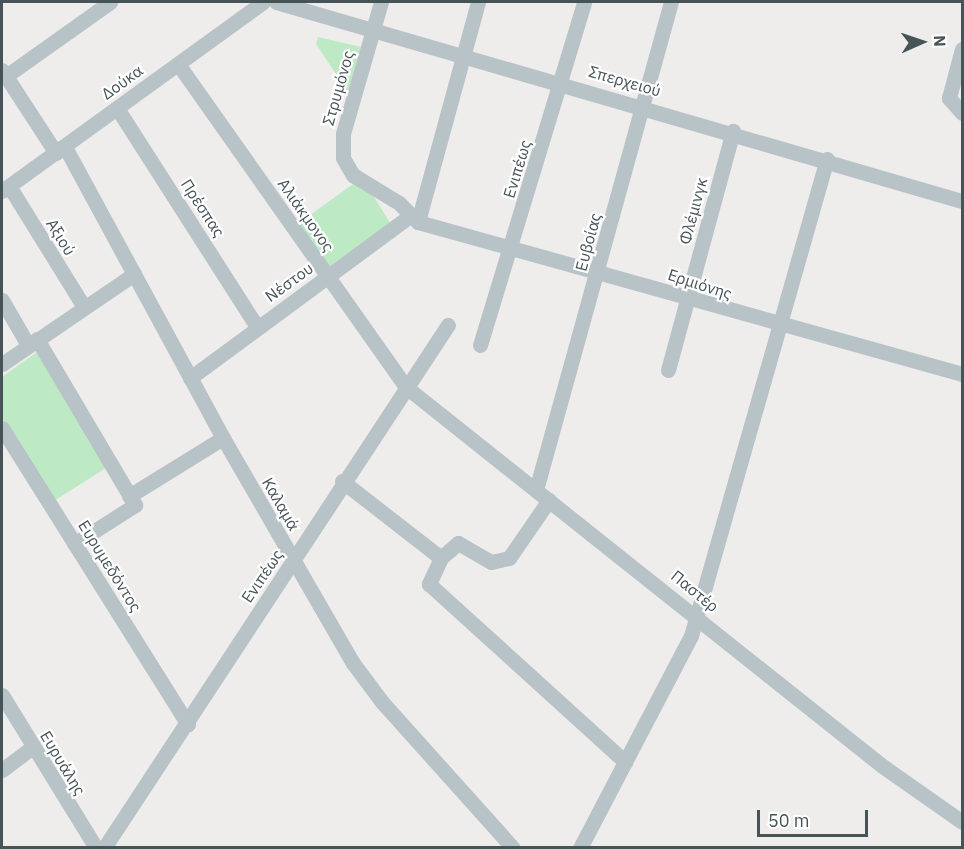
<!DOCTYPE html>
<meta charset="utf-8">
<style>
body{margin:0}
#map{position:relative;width:964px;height:849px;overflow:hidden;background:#efecec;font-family:"IBM Plex Sans",sans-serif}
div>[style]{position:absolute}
.green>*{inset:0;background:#bdeac5}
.street>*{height:15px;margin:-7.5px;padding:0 7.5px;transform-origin:7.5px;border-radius:7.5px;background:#b8c3c7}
span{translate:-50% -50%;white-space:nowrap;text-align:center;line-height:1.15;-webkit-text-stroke:4.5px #fff;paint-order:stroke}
.street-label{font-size:16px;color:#465357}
.frame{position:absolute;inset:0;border:3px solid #465357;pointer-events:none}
.north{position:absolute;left:892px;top:12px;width:60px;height:60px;-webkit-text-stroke:4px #fff;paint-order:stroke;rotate:87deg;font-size:16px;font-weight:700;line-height:24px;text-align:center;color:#465357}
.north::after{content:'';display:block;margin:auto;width:21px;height:27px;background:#465357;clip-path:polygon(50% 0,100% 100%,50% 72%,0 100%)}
.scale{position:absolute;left:757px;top:810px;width:111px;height:27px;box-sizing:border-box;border:3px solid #465357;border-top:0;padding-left:8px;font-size:18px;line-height:21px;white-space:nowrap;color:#465357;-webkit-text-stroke:4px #fff;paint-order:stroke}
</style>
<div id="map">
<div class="green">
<div style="clip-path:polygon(318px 37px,361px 47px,348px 92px,316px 44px)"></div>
<div style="clip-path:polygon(356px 182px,372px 194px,391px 224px,329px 268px,299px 223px)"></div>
<div style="clip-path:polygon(37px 352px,106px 468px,54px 501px,2px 418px,2px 377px)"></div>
</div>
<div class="street">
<div style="left:276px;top:2px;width:714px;rotate:16.18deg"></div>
<div style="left:381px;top:2px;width:137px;rotate:106.1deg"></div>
<div style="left:343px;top:134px;width:24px;rotate:90deg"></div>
<div style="left:343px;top:158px;width:20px;rotate:60deg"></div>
<div style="left:353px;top:175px;width:54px;rotate:31.3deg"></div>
<div style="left:399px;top:203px;width:27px;rotate:45deg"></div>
<div style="left:478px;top:2px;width:228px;rotate:105.3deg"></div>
<div style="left:418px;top:222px;width:565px;rotate:15.61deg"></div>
<div style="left:962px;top:49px;width:51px;rotate:104.9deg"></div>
<div style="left:949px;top:98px;width:20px;rotate:49deg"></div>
<div style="left:178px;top:64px;width:395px;rotate:54.8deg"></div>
<div style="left:406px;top:387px;width:607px;rotate:38.51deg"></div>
<div style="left:881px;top:765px;width:99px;rotate:35.1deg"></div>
<div style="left:2px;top:70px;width:99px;rotate:57deg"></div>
<div style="left:6px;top:76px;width:128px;rotate:-35.4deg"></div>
<div style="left:117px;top:108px;width:260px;rotate:57.4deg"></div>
<div style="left:65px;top:147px;width:331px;rotate:61.5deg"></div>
<div style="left:223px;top:438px;width:260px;rotate:60deg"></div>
<div style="left:353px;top:663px;width:49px;rotate:53.4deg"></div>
<div style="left:382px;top:702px;width:196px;rotate:48.1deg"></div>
<div style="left:9px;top:186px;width:142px;rotate:58.2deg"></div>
<div style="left:2px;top:191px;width:322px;rotate:-35.9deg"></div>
<div style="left:2px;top:300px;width:52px;rotate:60deg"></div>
<div style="left:37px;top:339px;width:193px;rotate:59.4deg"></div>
<div style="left:135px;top:505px;width:72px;rotate:147.4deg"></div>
<div style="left:480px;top:345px;width:358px;rotate:-73.1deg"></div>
<div style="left:2px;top:364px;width:160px;rotate:-34.3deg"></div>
<div style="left:668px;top:370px;width:248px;rotate:-74.8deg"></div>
<div style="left:190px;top:378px;width:273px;rotate:-36.4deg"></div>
<div style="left:2px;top:428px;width:350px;rotate:57.9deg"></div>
<div style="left:342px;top:481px;width:125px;rotate:37.9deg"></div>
<div style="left:536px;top:490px;width:506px;rotate:-74.54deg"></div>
<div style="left:129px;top:496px;width:110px;rotate:-31.7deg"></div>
<div style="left:549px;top:500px;width:70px;rotate:124.6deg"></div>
<div style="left:509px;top:558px;width:18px;rotate:167deg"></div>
<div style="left:491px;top:562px;width:38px;rotate:-150deg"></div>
<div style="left:458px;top:543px;width:23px;rotate:139deg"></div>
<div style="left:441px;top:558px;width:29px;rotate:115deg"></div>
<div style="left:429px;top:584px;width:265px;rotate:42.2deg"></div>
<div style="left:2px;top:695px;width:180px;rotate:58.4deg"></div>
<div style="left:2px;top:770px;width:38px;rotate:-37deg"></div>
<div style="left:104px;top:848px;width:626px;rotate:-56.67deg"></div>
<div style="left:580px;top:848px;width:239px;rotate:-62.4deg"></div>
<div style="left:691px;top:636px;width:496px;rotate:-74.1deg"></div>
</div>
<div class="street-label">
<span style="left:625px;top:81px;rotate:16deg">Σπερχειού</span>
<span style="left:122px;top:82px;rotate:-36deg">Δούκα</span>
<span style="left:338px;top:88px;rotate:-74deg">Στρυμόνος</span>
<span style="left:517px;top:169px;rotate:-73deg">Ενιπέως</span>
<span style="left:203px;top:208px;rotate:57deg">Πρέσπας</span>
<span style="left:693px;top:211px;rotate:-75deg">Φλέμινγκ</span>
<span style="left:306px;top:215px;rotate:55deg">Αλιάκμονος</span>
<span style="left:61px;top:237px;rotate:58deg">Αξιού</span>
<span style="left:588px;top:242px;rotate:-75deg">Ευβοίας</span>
<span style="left:289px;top:282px;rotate:-36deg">Νέστου</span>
<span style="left:700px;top:284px;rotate:18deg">Ερμιόνης</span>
<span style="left:281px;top:504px;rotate:60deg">Καλαμά</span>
<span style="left:110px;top:566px;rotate:58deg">Ευρυμεδόντος</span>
<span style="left:262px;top:576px;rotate:-56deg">Ενιπέως</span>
<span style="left:695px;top:591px;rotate:39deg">Παστέρ</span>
<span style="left:63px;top:763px;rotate:59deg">Ευρυάλης</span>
</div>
<div class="frame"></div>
<div class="north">N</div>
<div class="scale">50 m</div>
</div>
